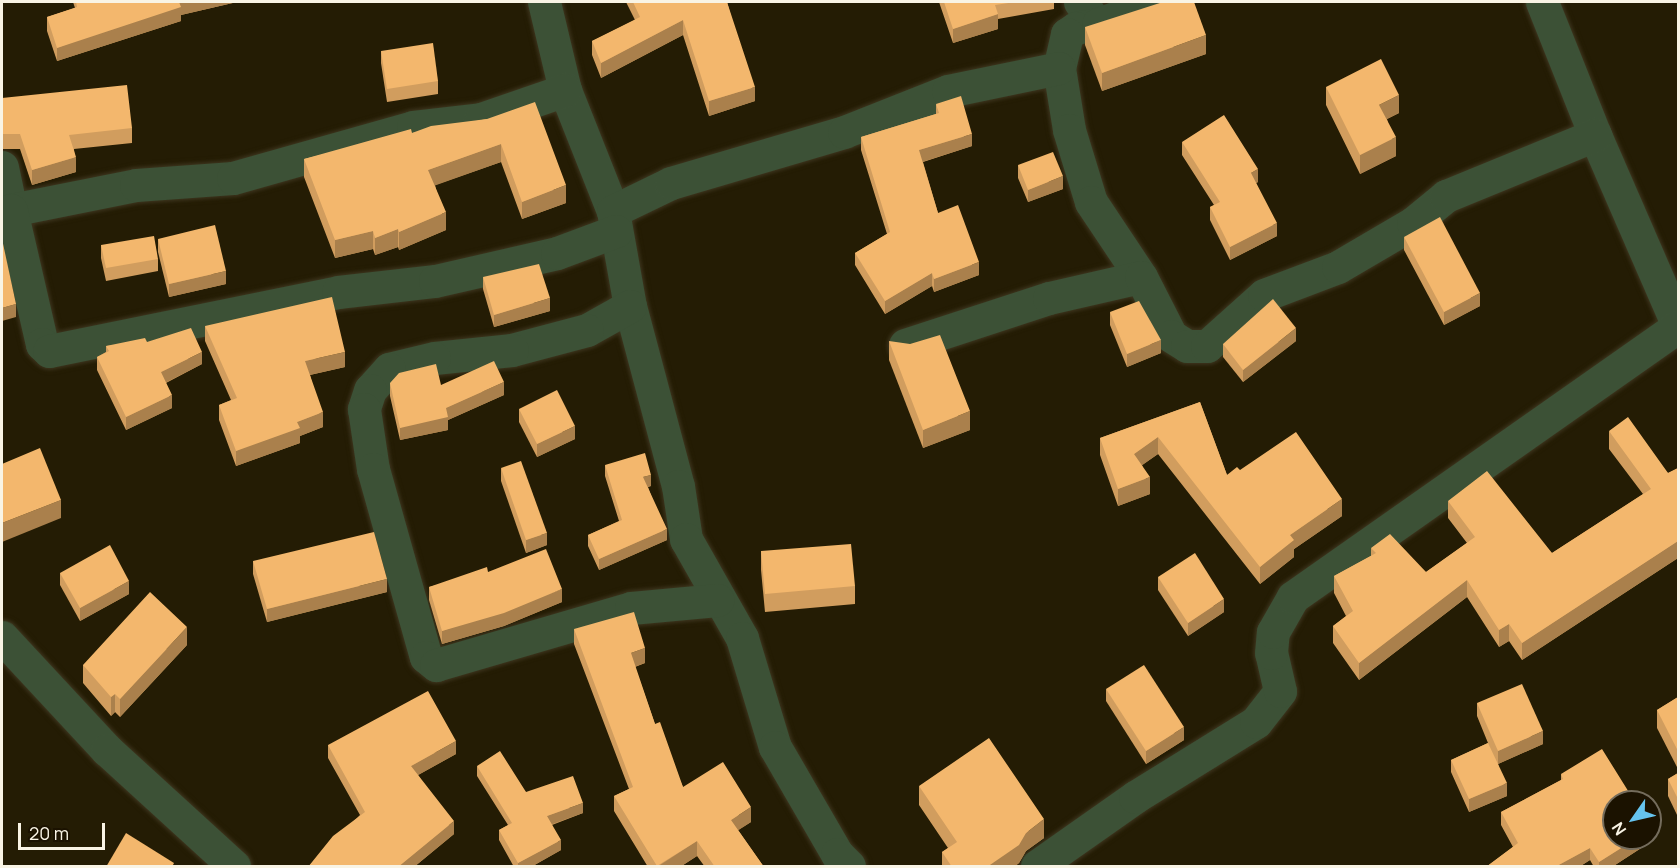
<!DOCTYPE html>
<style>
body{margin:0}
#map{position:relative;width:1680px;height:868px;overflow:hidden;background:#241c04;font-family:Manrope,sans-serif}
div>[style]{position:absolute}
.roads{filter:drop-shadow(0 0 2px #3e361f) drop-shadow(0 0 2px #3e361f)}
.minor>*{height:33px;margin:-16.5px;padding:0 16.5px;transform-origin:16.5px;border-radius:16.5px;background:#3c5136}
.wall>*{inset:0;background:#d19d5e}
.shaded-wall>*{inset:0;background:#aa804c}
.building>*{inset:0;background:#f3b76d}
span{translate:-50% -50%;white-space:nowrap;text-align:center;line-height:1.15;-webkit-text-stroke:6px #1b1200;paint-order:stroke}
.frame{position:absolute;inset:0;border:3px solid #f9f4e5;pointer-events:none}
.north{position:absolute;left:1602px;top:790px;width:60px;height:60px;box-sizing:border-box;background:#1b1200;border:2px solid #746c5c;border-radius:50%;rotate:236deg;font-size:16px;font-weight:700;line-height:24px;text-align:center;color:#f9f4e5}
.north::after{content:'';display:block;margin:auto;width:21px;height:27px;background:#66c4ef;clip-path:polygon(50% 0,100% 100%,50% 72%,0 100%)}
.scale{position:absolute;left:18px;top:823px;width:87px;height:27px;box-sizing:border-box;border:3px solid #f9f4e5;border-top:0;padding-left:8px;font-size:18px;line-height:21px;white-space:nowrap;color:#f9f4e5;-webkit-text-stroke:4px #1b1200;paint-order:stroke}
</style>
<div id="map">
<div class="roads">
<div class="minor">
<div style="left:544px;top:2px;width:90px;rotate:76.6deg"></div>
<div style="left:565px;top:90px;width:130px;rotate:68.4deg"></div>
<div style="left:613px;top:211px;width:97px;rotate:79.9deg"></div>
<div style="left:630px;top:306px;width:186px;rotate:75.1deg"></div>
<div style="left:678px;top:486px;width:54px;rotate:81.4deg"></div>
<div style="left:686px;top:539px;width:114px;rotate:60.5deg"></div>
<div style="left:742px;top:638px;width:114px;rotate:73.2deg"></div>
<div style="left:775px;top:747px;width:124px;rotate:59.9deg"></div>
<div style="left:837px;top:854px;width:17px;rotate:45deg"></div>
<div style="left:1080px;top:2px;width:28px;rotate:51deg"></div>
<div style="left:1098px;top:24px;width:22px;rotate:170deg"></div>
<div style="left:1076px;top:28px;width:11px;rotate:146deg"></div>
<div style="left:1067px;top:34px;width:35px;rotate:103deg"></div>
<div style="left:1059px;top:68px;width:63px;rotate:80.8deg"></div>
<div style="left:1069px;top:130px;width:75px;rotate:73deg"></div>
<div style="left:1091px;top:202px;width:90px;rotate:56.3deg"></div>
<div style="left:1542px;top:2px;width:143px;rotate:68.3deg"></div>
<div style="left:1595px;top:135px;width:208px;rotate:66.5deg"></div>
<div style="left:1098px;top:24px;width:64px;rotate:-20.1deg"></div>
<div style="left:2px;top:167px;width:44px;rotate:78.2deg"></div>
<div style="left:11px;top:210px;width:127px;rotate:-11.3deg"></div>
<div style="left:136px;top:185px;width:97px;rotate:-4.1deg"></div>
<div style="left:233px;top:178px;width:187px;rotate:-15.8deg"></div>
<div style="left:413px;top:127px;width:68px;rotate:-6.7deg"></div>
<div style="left:481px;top:119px;width:89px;rotate:-19deg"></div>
<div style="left:613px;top:211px;width:64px;rotate:-25.8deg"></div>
<div style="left:671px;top:183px;width:180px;rotate:-16.4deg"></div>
<div style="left:844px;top:132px;width:112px;rotate:-21.5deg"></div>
<div style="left:948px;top:91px;width:113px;rotate:-11.7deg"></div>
<div style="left:2px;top:213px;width:9px;rotate:-18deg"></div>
<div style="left:11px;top:210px;width:138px;rotate:77deg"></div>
<div style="left:42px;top:344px;width:10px;rotate:45deg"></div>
<div style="left:49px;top:351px;width:295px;rotate:-11.5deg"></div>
<div style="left:338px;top:292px;width:98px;rotate:-6.5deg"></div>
<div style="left:435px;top:281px;width:125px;rotate:-12.9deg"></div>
<div style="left:557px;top:253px;width:63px;rotate:-20.4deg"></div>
<div style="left:630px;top:306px;width:49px;rotate:150.8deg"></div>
<div style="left:587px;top:330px;width:78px;rotate:165.1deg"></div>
<div style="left:512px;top:350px;width:78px;rotate:174.1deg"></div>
<div style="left:434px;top:358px;width:46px;rotate:166.3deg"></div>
<div style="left:389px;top:369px;width:28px;rotate:132deg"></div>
<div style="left:370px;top:390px;width:20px;rotate:108deg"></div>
<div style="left:364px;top:409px;width:61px;rotate:81.5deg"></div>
<div style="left:373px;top:469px;width:195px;rotate:74.3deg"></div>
<div style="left:426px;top:657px;width:13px;rotate:39deg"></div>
<div style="left:436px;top:665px;width:203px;rotate:-16.3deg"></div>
<div style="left:631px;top:608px;width:87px;rotate:-5.3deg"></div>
<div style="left:905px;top:345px;width:151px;rotate:-18.1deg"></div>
<div style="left:1049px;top:298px;width:94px;rotate:-12.9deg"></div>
<div style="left:1141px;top:277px;width:66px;rotate:63deg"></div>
<div style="left:1171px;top:336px;width:19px;rotate:32deg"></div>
<div style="left:1187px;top:346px;width:20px"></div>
<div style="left:1207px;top:346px;width:76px;rotate:-41.8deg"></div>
<div style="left:1264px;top:295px;width:79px;rotate:-20.7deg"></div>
<div style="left:1338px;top:267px;width:87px;rotate:-30.4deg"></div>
<div style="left:1413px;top:223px;width:43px;rotate:-39.3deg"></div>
<div style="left:1446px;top:196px;width:161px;rotate:-22.3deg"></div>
<div style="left:2px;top:637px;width:154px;rotate:47.1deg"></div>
<div style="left:107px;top:750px;width:172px;rotate:42.4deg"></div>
<div style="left:1037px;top:866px;width:120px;rotate:-35.1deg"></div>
<div style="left:1135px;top:797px;width:142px;rotate:-31.8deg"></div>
<div style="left:1256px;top:722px;width:39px;rotate:-52deg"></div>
<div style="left:1280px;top:691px;width:39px;rotate:-103deg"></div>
<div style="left:1271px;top:653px;width:21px;rotate:-85deg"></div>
<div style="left:1273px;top:632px;width:40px;rotate:-60.3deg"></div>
<div style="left:1293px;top:597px;width:471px;rotate:-35.1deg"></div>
</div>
</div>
<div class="wall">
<div style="clip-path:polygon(73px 2px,237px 2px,181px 15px,181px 21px,57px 61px,47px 31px,47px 17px,75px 8px)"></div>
<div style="clip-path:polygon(626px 2px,727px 2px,755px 101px,709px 116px,683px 35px,601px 78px,592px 55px,592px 41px,635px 20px)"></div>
<div style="clip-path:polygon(939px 2px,1054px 2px,1054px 9px,998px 19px,998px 29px,953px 43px)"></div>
<div style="clip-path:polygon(1085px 27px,1206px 54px,1102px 91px,1085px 45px)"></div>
<div style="clip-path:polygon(381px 51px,438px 81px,438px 94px,387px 102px,381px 63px)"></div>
<div style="clip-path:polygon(1326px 87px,1399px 113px,1387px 119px,1396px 156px,1360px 174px,1326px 105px)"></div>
<div style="clip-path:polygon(2px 98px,132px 128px,132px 143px,74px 149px,76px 172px,32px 185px,20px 149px,2px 149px)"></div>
<div style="clip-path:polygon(936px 104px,972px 146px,923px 162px,938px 213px,979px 275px,934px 292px,932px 286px,885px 314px,855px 265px,855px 253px,887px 234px,861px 150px,861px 137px,936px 114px)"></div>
<div style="clip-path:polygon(487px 119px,566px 203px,522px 219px,501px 162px,435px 185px,446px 230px,399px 250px,398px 247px,375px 255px,373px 249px,335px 258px,304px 177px,304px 159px,412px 133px)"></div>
<div style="clip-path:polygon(1182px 142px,1258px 182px,1256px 183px,1277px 236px,1230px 260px,1210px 220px,1210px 207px,1214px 205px,1182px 155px)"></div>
<div style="clip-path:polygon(1018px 165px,1063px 189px,1028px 202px,1018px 178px)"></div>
<div style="clip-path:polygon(1404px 237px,1480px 306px,1444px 325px,1404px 250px)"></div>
<div style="clip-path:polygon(158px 239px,226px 284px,169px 297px,158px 252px)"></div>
<div style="clip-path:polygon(101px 245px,158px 259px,158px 271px,106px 281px,101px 258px)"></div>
<div style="clip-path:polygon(483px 277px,550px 311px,494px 327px,483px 289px)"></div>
<div style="clip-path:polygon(1110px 312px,1161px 353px,1127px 367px,1110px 325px)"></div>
<div style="clip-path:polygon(205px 326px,345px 367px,310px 375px,323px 427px,300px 436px,300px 443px,236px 466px,219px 420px,219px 405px,231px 400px,205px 341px)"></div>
<div style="clip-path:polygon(889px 341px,970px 430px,923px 448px,889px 360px)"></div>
<div style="clip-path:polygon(1296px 341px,1243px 382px,1223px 357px,1223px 344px)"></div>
<div style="clip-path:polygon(147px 342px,202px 364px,166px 383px,172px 408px,126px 430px,97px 370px,97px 357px,106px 352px,106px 346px)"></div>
<div style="clip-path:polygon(390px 383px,441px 385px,504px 395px,448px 420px,448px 430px,400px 440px,390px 396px)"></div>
<div style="clip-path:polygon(1200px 402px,1227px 475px,1240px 470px,1342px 516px,1294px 549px,1294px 557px,1260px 584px,1158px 454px,1142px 465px,1150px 494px,1118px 506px,1100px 455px,1100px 438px)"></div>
<div style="clip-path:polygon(519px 409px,575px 439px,537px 457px,519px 422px)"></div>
<div style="clip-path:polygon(1609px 431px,1668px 473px,1678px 468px,1678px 558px,1522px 660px,1509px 641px,1499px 647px,1467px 597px,1359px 680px,1333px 643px,1333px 626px,1346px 616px,1334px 593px,1334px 576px,1371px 556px,1371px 548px,1426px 572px,1467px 543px,1448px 518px,1448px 501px,1552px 553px,1643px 494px,1609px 449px)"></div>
<div style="clip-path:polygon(605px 465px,651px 486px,648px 487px,667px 540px,599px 570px,588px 546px,588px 535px,619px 521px,605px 476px)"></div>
<div style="clip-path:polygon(501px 468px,547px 545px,526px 553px,501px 481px)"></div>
<div style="clip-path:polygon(761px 551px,855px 586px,855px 604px,765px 612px,761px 570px)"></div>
<div style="clip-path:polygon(253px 561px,387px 592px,267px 622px,253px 574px)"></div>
<div style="clip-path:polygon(488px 572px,562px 602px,504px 626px,442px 644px,429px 600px,429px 587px)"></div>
<div style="clip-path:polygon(60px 573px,129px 594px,80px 621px,60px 585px)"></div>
<div style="clip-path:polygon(1158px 577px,1224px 612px,1188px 636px,1158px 590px)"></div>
<div style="clip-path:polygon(574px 629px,645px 663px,635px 667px,655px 724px,683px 787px,751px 822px,738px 830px,764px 867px,705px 867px,697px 856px,680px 867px,648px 867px,614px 811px,614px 796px,629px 789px,574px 644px)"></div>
<div style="clip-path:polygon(187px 645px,120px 717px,115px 712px,111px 716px,83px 683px,83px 665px)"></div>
<div style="clip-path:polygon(1106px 689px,1184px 740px,1146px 764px,1106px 701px)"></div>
<div style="clip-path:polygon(1678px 697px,1678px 769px,1657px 728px,1657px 710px)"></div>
<div style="clip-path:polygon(1477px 703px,1543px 744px,1498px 764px,1507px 796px,1469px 812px,1451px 772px,1451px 760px,1488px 743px,1477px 716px)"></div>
<div style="clip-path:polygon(328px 745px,456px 754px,418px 775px,454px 834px,414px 867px,308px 867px,360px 815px,328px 758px)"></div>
<div style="clip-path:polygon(477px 766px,526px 792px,583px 813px,552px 825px,561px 850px,531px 867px,514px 867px,499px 840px,499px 830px,508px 825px,477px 776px)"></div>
<div style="clip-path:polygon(1678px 773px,1678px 817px,1668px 796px,1668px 779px)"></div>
<div style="clip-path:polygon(1561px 774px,1652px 841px,1612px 867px,1594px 867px,1590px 860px,1579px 867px,1486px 867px,1513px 847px,1501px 825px,1501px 812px,1561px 780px)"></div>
<div style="clip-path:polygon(919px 786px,1044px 838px,1026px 851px,1019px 863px,1014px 867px,942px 867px,942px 852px,948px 848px,919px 805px)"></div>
</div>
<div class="shaded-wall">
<div style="clip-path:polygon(179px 2px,237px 2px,181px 15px,181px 21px,57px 61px,57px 48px)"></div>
<div style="clip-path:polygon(998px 14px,998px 29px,953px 43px,953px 29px)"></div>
<div style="clip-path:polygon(683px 20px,683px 35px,601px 78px,601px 63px)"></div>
<div style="clip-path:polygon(1206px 35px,1206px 54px,1102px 91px,1102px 73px)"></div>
<div style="clip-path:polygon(755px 87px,755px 101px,709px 116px,709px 101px)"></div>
<div style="clip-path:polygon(1399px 95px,1399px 113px,1379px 123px,1379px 105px)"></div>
<div style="clip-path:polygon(972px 134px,972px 146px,919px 163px,919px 150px)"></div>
<div style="clip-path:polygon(1396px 137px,1396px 156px,1360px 174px,1360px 155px)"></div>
<div style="clip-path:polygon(501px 144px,501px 162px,428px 188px,428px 170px)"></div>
<div style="clip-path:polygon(76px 157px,76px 172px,32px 185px,32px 170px)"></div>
<div style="clip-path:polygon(1258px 169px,1258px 182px,1251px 186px,1251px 173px)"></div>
<div style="clip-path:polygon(1063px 176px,1063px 189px,1028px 202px,1028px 190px)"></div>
<div style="clip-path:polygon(566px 185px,566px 203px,522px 219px,522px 202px)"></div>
<div style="clip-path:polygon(446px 212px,446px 230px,399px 250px,399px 232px)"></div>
<div style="clip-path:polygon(1277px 223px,1277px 236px,1230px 260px,1230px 247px)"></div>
<div style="clip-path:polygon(398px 229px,398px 247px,375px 255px,375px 238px)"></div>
<div style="clip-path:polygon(373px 231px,373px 249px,335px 258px,335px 240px)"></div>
<div style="clip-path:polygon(979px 262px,979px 275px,934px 292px,934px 279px)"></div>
<div style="clip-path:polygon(226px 271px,226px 284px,169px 297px,169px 284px)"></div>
<div style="clip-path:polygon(932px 273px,932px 286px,885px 314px,885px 301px)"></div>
<div style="clip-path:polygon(1480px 293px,1480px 306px,1444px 325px,1444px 312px)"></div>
<div style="clip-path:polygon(550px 298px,550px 311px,494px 327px,494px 315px)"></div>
<div style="clip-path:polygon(16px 304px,16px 317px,2px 321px,2px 308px)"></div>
<div style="clip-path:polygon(1296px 328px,1296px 341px,1243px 382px,1243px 370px)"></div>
<div style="clip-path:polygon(1161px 340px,1161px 353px,1127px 367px,1127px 354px)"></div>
<div style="clip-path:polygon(202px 352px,202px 364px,161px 385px,161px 372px)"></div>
<div style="clip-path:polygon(345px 352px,345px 367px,305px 376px,305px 361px)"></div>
<div style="clip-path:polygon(504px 382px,504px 395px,448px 420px,448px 430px,400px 440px,400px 428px)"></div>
<div style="clip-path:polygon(172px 395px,172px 408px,126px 430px,126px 417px)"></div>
<div style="clip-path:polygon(970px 411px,970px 430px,923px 448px,923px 430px)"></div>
<div style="clip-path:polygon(323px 412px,323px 427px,300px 436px,300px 443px,236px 466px,236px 451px,297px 422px)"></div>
<div style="clip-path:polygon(575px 426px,575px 439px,537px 457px,537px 444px)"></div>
<div style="clip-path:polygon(1158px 437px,1158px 454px,1134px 471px,1134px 454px)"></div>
<div style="clip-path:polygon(651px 475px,651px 486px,643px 488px,643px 477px)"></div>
<div style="clip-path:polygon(1150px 477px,1150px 494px,1118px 506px,1118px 489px)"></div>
<div style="clip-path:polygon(1342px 499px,1342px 516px,1294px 549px,1294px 557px,1260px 584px,1260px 567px,1290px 535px)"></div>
<div style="clip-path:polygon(61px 500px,61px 518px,2px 542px,2px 523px)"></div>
<div style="clip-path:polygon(667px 529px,667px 540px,599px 570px,599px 559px)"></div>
<div style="clip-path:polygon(547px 533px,547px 545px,526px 553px,526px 540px)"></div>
<div style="clip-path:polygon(1678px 541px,1678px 558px,1522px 660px,1522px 643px)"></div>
<div style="clip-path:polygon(387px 579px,387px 592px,267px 622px,267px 609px)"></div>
<div style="clip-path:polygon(1467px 580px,1467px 597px,1359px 680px,1359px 663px)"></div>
<div style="clip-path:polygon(129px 581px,129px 594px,80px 621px,80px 608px)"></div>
<div style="clip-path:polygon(562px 589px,562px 602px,504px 626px,442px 644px,442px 631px)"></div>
<div style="clip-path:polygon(1224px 599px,1224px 612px,1188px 636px,1188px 623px)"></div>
<div style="clip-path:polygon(1509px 624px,1509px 641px,1499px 647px,1499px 630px)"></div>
<div style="clip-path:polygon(187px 627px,187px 645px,120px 717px,120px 699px)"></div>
<div style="clip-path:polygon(645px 648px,645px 663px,631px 668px,631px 653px)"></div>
<div style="clip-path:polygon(115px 694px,115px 712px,111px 716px,111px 697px)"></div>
<div style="clip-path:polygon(1184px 727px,1184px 740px,1146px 764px,1146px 751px)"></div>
<div style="clip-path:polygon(1543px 731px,1543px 744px,1498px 764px,1498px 751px)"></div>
<div style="clip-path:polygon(456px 741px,456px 754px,411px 779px,411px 766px)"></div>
<div style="clip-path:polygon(1507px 783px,1507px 796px,1469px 812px,1469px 799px)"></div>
<div style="clip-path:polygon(583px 803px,583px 813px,547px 826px,547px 816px)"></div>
<div style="clip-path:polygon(751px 807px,751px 822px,731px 835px,731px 820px)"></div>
<div style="clip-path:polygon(1044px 819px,1044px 838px,1026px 851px,1019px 863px,1014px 867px,987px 867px,1026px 833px)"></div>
<div style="clip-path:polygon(454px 821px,454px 834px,414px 867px,398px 867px)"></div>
<div style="clip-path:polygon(1652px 828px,1652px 841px,1612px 867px,1599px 867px,1599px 862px,1637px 838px,1650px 838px,1650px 830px)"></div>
<div style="clip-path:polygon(561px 840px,561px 850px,531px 867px,518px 867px,518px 863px)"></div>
<div style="clip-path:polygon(697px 841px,697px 856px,680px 867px,657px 867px)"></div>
<div style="clip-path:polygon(1590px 848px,1590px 860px,1579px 867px,1555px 867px)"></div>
</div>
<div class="building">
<div style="clip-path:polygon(76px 2px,181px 2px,179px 2px,181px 7px,57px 48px,47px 17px,77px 7px)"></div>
<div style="clip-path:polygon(633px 2px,727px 2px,755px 87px,709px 101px,683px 20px,601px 63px,592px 41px,640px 17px)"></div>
<div style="clip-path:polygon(944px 2px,1015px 2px,995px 5px,998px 14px,953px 29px)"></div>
<div style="clip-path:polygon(1163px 2px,1194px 2px,1206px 35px,1102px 73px,1085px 27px)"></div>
<div style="clip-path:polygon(433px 43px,438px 81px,387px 89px,381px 51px)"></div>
<div style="clip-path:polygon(1381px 59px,1399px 95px,1379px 105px,1396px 137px,1360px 155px,1326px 87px)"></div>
<div style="clip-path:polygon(127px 85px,132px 128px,69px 135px,76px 157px,32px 170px,20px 134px,2px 134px,2px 98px)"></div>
<div style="clip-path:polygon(961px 96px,972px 134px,919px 150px,938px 213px,958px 205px,979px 262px,934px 279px,932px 273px,885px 301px,855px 253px,890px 232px,861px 137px,939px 113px,936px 104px)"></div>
<div style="clip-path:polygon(535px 102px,566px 185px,522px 202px,501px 144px,428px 170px,446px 212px,399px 232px,398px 229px,375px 238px,373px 231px,335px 240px,304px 159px,411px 129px,412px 133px,431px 126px,487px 119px)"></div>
<div style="clip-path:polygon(1224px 115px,1258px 169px,1251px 173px,1277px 223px,1230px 247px,1210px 207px,1220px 202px,1182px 142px)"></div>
<div style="clip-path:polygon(1053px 152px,1063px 176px,1028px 190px,1018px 165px)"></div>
<div style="clip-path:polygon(1440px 217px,1480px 293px,1444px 312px,1404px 237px)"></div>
<div style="clip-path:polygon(215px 225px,226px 271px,169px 284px,158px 239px)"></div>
<div style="clip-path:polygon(154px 236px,158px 259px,106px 268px,101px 245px)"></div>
<div style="clip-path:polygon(2px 239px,16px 304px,2px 308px)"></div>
<div style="clip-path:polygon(539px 264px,550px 298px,494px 315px,483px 277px)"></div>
<div style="clip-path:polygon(332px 297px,345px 352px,305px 361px,323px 412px,297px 422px,300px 428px,236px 451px,219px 405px,237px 398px,205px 326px)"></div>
<div style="clip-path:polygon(1273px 299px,1296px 328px,1243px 370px,1223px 344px)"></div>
<div style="clip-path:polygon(1139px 301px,1161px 340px,1127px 354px,1110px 312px)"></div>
<div style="clip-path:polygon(191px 328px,202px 352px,161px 372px,172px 395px,126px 417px,97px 357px,109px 351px,106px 346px,145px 338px,147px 342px)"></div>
<div style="clip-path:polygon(940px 335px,970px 411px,923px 430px,889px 341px,910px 344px)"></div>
<div style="clip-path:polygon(494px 361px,504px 382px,446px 408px,448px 417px,400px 428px,390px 383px,399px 373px,436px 364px,441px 385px)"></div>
<div style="clip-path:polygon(557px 390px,575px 426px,537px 444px,519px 409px)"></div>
<div style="clip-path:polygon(1200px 402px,1227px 475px,1237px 467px,1240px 470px,1296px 432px,1342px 499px,1290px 535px,1294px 540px,1260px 567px,1158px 437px,1134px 454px,1150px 477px,1118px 489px,1100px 438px)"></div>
<div style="clip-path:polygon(1628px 417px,1668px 473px,1678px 468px,1678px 541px,1522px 643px,1509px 624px,1499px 630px,1467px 580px,1359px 663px,1333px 626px,1353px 611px,1334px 576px,1376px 553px,1371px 548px,1390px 534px,1426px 572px,1475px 537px,1448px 501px,1487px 471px,1552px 553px,1651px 489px,1609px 431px)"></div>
<div style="clip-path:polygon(40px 448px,61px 500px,2px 523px,2px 464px)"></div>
<div style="clip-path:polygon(645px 453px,651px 475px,643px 477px,667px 529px,599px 559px,588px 535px,622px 520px,605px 465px)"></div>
<div style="clip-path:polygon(521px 461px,547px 533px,526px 540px,501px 468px)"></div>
<div style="clip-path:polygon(374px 532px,387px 579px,267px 609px,253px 561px)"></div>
<div style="clip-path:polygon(851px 544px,855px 586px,765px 594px,761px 551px)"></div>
<div style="clip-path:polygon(110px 545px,129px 581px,80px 608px,60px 573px)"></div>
<div style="clip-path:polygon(546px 549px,562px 589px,504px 613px,442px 631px,429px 587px,487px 567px,488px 572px)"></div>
<div style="clip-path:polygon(1195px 553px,1224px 599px,1188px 623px,1158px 577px)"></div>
<div style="clip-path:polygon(150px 592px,187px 627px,120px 699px,115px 694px,111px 697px,83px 665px)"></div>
<div style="clip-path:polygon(634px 612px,645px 648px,631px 653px,655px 724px,660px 722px,683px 787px,723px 762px,751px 807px,731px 820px,764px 867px,715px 867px,697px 841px,657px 866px,614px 796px,633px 787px,574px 629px)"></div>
<div style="clip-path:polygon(1144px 665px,1184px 727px,1146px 751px,1106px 689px)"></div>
<div style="clip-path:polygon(1522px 684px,1543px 731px,1498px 751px,1477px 703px)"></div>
<div style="clip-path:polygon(428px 691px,456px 741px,411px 766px,454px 821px,398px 867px,308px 867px,333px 836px,365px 812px,328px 745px)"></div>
<div style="clip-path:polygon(1678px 697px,1678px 751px,1657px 710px)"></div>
<div style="clip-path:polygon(989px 738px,1044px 819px,1026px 833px,1019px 845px,987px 867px,952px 867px,942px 852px,957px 842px,919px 786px)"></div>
<div style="clip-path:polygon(1488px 743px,1507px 783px,1469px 799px,1451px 760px)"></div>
<div style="clip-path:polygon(1602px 749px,1635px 802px,1614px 802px,1614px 838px,1637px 838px,1599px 862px,1590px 848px,1555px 867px,1486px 867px,1518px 843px,1501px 812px,1563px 779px,1561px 774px)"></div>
<div style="clip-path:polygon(500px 751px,526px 792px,573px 776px,583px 803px,547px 816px,561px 840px,518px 863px,499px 830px,512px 823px,477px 766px)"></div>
<div style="clip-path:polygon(1678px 773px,1678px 799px,1668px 779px)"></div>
<div style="clip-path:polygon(126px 833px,174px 863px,172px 867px,106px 867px)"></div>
</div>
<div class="frame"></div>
<div class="north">N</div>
<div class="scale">20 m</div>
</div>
